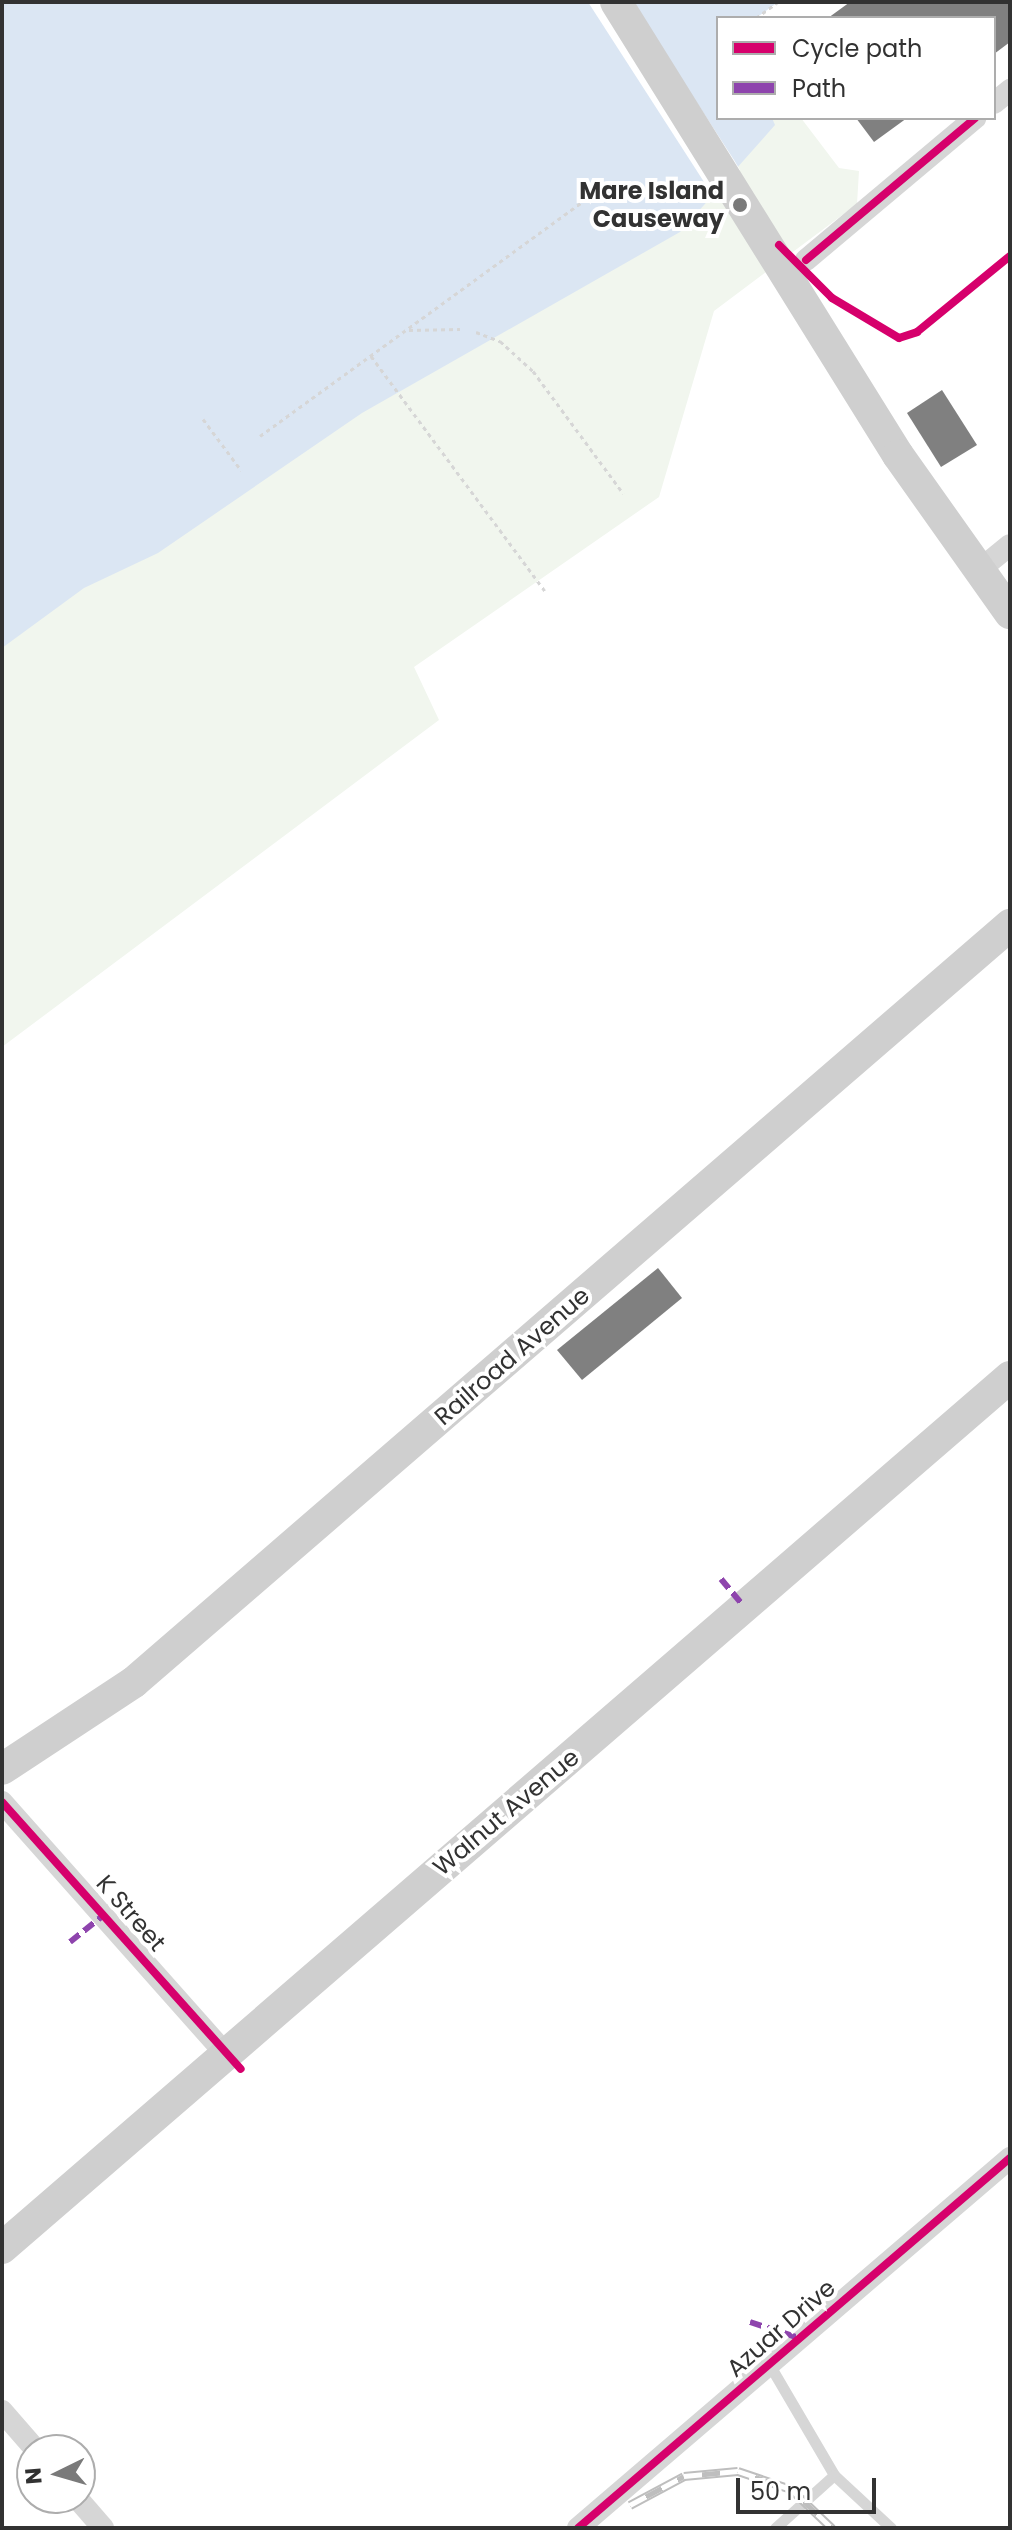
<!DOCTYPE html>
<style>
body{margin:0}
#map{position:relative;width:1012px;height:2530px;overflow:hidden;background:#fff;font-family:Poppins,sans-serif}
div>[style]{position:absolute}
.green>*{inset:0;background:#f1f6ee}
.water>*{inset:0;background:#dbe6f3}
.pier>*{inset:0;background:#fff}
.building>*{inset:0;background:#808080}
.path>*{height:3px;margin-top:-1.5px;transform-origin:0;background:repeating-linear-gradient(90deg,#d6d6d6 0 4px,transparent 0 8px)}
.lane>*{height:11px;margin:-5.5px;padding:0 5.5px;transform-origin:5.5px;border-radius:5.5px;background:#d6d6d6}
.street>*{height:22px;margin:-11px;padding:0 11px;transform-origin:11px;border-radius:11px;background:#d6d6d6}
.secondary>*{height:32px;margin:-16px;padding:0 16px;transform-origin:16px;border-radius:16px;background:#cfcfcf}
.rail>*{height:9px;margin-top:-4.5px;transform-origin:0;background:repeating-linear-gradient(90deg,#fff 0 18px,#bebebe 0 36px);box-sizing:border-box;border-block:2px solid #bebebe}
.quiet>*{height:6px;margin-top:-3px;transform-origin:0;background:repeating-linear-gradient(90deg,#8e44ad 0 12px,transparent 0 18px)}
.cycleway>*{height:8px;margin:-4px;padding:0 4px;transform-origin:4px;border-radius:4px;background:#d6006c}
.dots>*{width:22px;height:22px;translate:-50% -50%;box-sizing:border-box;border:4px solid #fff;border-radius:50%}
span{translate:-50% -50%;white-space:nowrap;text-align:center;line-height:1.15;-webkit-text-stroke:8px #fff;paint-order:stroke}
.poi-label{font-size:24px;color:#323232;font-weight:700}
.right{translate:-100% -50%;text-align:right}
.street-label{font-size:24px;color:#323232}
.frame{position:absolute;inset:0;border:4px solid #323232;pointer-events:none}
.legend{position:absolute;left:716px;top:16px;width:280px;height:104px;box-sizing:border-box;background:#fff;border:2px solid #adadad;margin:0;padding:10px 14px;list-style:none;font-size:24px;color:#323232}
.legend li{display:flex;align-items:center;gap:16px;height:40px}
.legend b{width:40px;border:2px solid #adadad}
.north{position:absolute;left:16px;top:2434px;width:80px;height:80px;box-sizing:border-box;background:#fff;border:2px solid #adadad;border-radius:50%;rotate:265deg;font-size:22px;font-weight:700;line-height:32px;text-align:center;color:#323232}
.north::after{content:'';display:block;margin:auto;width:28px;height:36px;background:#7a7a7a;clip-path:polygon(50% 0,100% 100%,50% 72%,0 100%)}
.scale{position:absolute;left:736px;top:2478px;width:140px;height:36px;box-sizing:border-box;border:4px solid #323232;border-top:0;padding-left:10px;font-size:24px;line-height:28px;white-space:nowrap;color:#323232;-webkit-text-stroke:6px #fff;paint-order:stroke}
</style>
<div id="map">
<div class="green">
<div style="clip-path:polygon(745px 118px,801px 118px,839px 168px,859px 171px,857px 204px,714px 311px,659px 497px,414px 667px,439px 720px,2px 1047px,2px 605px)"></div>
</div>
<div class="water">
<div style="clip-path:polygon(2px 2px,778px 2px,756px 18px,718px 18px,718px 118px,772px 118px,775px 125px,680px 232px,362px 413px,158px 553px,84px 588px,2px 648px)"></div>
</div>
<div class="pier">
<div style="clip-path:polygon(588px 2px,632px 2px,734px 160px,740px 170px,715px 199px)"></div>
</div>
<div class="building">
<div style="clip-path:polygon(850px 2px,1010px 2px,1010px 42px,994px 54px,994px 18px,828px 18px)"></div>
<div style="clip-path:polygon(856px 118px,907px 118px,874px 142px)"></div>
<div style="clip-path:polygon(942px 390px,977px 445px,941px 467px,907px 413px)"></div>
<div style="clip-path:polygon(658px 1268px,682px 1298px,582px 1380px,557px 1350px)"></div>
</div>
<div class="path">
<div style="left:756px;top:18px;width:27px;rotate:-36deg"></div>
<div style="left:409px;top:330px;width:51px;rotate:-1.1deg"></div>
<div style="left:476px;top:332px;width:26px;rotate:21deg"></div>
<div style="left:500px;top:341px;width:45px;rotate:42.3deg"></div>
<div style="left:533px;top:371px;width:152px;rotate:53.6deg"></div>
<div style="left:371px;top:356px;width:292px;rotate:53.5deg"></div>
<div style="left:203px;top:419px;width:64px;rotate:53.3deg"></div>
<div style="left:260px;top:436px;width:407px;rotate:-36deg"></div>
</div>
<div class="lane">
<div style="left:769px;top:2364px;width:129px;rotate:59.6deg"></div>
<div style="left:834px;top:2475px;width:78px;rotate:42.9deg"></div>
<div style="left:775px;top:2528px;width:79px;rotate:-41.9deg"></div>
</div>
<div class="street">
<div style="left:994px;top:103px;width:21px;rotate:-39deg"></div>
<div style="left:806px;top:260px;width:221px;rotate:-40deg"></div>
<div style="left:978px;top:571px;width:41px;rotate:-39.1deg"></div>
<div style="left:2px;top:1802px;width:337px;rotate:48.4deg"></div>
<div style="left:2px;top:2411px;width:52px;rotate:48.9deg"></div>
<div style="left:77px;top:2498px;width:40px;rotate:49deg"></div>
<div style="left:578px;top:2528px;width:569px;rotate:-40.58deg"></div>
</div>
<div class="secondary">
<div style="left:616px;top:2px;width:534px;rotate:58.1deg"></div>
<div style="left:898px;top:455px;width:194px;rotate:54.7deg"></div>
<div style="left:2px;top:1769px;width:158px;rotate:-33.4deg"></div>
<div style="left:134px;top:1682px;width:1158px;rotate:-40.83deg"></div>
<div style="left:2px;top:2248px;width:1332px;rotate:-40.83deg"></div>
</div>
<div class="rail">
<div style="left:630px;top:2505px;width:61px;rotate:-28.2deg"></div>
<div style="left:684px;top:2476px;width:54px;rotate:-5.3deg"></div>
<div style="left:738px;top:2471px;width:56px;rotate:18.8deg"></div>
<div style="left:791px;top:2489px;width:57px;rotate:43.6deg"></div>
</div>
<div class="quiet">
<div style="left:721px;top:1579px;width:35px;rotate:50deg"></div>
<div style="left:70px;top:1942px;width:45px;rotate:-38.7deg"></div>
<div style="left:750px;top:2322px;width:52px;rotate:18.1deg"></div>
</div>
<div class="cycleway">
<div style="left:779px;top:245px;width:75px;rotate:45deg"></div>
<div style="left:832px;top:298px;width:78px;rotate:30.8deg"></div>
<div style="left:899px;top:338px;width:19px;rotate:-18deg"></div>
<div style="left:917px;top:332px;width:120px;rotate:-39.3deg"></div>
<div style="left:806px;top:260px;width:221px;rotate:-40deg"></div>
<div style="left:2px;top:1802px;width:358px;rotate:48.2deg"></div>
<div style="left:578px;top:2528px;width:569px;rotate:-40.58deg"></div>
</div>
<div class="dots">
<div style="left:740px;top:205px;background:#7a7a7a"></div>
</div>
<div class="poi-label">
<span class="right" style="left:724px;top:205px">Mare Island<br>Causeway</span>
</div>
<div class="street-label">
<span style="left:512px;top:1356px;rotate:-41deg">Railroad Avenue</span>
<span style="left:506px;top:1812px;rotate:-40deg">Walnut Avenue</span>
<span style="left:131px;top:1913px;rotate:49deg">K Street</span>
<span style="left:781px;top:2328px;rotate:-41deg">Azuar Drive</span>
</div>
<div class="frame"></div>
<ul class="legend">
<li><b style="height:10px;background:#d6006c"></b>Cycle path</li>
<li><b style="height:10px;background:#8e44ad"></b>Path</li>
</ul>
<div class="north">N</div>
<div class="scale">50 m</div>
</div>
